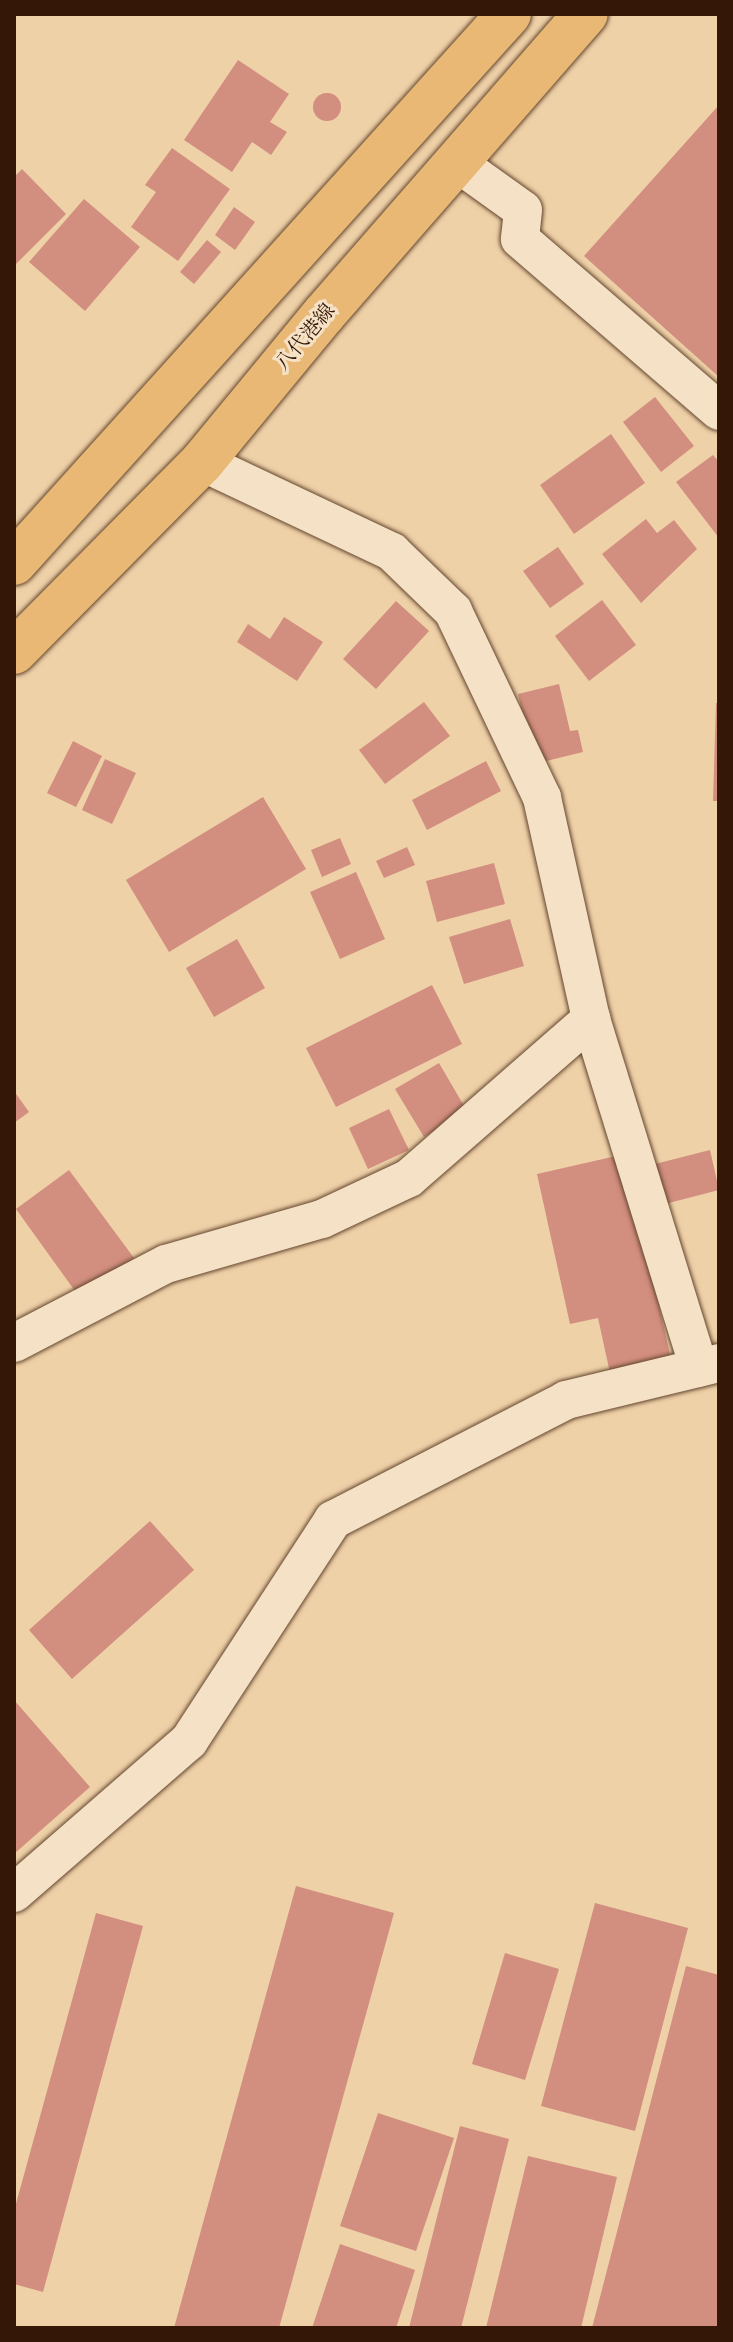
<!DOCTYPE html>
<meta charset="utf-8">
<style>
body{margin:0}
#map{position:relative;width:733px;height:2342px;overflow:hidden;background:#efd1a8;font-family:"Libre Caslon Text","Noto Serif JP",serif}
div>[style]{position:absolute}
.building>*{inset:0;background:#d28e7f}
.round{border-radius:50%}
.roads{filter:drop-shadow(0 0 2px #63462e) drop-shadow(0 0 2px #63462e)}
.minor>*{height:38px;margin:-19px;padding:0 19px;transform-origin:19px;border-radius:19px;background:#f5e1c6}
.major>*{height:44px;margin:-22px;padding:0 22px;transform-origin:22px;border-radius:22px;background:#e8b874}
span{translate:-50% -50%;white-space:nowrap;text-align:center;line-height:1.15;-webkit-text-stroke:6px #f5e1c6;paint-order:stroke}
.street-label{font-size:20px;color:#341706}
.frame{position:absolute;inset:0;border:16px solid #341706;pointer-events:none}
</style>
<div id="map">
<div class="building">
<div style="clip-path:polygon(238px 60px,289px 94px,270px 122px,287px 132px,271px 155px,252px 142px,232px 172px,184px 140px)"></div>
<div class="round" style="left:313px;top:93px;width:28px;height:28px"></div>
<div style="clip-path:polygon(719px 105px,719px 377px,584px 256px)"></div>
<div style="clip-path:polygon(172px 148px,230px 189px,178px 261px,131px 227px,156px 192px,145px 185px)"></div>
<div style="clip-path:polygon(22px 169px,66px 214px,14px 266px,14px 177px)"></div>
<div style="clip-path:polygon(84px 199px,140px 247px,85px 311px,29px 262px)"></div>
<div style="clip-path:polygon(234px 207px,255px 222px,235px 250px,215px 235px)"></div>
<div style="clip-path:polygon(207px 240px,221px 252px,194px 284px,180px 272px)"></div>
<div style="clip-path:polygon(655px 397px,694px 446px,661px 472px,623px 422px)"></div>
<div style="clip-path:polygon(611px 434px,645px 483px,574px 534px,540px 485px)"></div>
<div style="clip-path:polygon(713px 455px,719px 462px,719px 538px,676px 482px)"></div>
<div style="clip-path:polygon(646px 519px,657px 533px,674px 520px,697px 549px,641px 603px,602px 554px)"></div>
<div style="clip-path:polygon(558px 547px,584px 584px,550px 608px,523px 571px)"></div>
<div style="clip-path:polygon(602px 600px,636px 645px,589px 681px,555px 636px)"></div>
<div style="clip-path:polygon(396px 601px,429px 631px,376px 689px,343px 659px)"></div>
<div style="clip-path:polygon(284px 617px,323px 642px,297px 681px,237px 642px,248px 624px,270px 639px)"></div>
<div style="clip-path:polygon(559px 684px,570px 731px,578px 730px,583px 752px,534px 764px,518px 694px)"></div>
<div style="clip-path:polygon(424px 702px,450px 736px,385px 784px,359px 750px)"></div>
<div style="clip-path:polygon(716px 703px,719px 703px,719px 801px,713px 801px)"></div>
<div style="clip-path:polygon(73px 741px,102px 756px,76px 807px,47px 793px)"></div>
<div style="clip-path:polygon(105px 759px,136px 773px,112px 824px,82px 810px)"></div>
<div style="clip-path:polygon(486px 761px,501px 791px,427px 830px,412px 800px)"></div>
<div style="clip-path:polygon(263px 797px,306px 869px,169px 952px,126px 880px)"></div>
<div style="clip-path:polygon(340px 838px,351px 864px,322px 877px,311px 850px)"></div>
<div style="clip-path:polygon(407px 847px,415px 865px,384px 878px,376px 861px)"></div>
<div style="clip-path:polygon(494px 863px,505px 904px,437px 922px,426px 881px)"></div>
<div style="clip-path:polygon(356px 872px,385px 939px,340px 959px,310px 892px)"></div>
<div style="clip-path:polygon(510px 919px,524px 966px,464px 984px,449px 937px)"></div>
<div style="clip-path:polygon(237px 939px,265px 988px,214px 1017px,186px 968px)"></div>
<div style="clip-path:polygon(432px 985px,462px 1044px,336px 1107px,306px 1048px)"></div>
<div style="clip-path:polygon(439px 1063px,467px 1111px,424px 1137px,395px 1089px)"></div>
<div style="clip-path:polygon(14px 1091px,29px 1112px,14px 1123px)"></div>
<div style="clip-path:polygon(389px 1109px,409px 1150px,368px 1169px,349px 1128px)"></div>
<div style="clip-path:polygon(710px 1150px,719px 1190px,661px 1205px,651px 1165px)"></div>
<div style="clip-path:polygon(625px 1154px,671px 1359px,610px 1373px,598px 1318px,570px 1324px,537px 1174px)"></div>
<div style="clip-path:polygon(69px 1170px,134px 1258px,80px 1298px,16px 1209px)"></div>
<div style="clip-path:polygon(150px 1521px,194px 1570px,72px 1679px,29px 1630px)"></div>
<div style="clip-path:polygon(14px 1700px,90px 1787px,14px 1854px)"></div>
<div style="clip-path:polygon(296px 1886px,394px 1913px,279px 2328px,174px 2328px)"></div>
<div style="clip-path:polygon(595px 1903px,688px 1928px,635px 2131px,541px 2106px)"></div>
<div style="clip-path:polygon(96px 1913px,143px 1926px,43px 2292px,14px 2284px,14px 2211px)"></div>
<div style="clip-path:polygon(505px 1953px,559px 1969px,525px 2080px,472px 2064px)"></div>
<div style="clip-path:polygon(686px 1966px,719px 1975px,719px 2328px,592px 2328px)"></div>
<div style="clip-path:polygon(378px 2113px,454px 2138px,416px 2251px,340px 2226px)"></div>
<div style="clip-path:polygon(460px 2126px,509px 2139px,461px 2328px,409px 2328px)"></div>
<div style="clip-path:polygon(528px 2156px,617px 2177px,581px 2328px,486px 2328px)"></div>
<div style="clip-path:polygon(340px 2244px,415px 2270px,396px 2328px,312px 2328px)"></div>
</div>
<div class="roads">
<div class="minor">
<div style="left:456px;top:162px;width:82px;rotate:35.6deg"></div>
<div style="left:523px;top:210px;width:29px;rotate:96deg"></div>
<div style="left:520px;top:239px;width:263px;rotate:40.8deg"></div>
<div style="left:202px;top:462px;width:210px;rotate:25.3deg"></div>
<div style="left:392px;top:552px;width:85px;rotate:44deg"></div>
<div style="left:453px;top:611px;width:207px;rotate:64.5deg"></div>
<div style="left:542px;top:798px;width:226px;rotate:77.5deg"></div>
<div style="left:591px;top:1019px;width:365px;rotate:72.8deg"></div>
<div style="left:14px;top:1343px;width:171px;rotate:-27.5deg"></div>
<div style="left:166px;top:1264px;width:162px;rotate:-16.1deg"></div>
<div style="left:322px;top:1219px;width:96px;rotate:-25.2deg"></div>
<div style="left:409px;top:1178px;width:242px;rotate:-41.1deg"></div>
<div style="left:14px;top:1893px;width:232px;rotate:-41deg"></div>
<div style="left:189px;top:1741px;width:264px;rotate:-56.9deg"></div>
<div style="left:333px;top:1520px;width:262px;rotate:-27.2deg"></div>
<div style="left:566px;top:1400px;width:157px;rotate:-13.6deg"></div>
</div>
<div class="major">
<div style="left:14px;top:563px;width:739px;rotate:-47.96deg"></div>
<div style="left:14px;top:652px;width:267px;rotate:-45.3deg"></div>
<div style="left:202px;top:462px;width:192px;rotate:-50.5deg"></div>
<div style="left:324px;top:314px;width:398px;rotate:-48.9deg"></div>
</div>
</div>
<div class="street-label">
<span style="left:305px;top:337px;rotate:-50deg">八代港線</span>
</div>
<div class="frame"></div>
</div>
